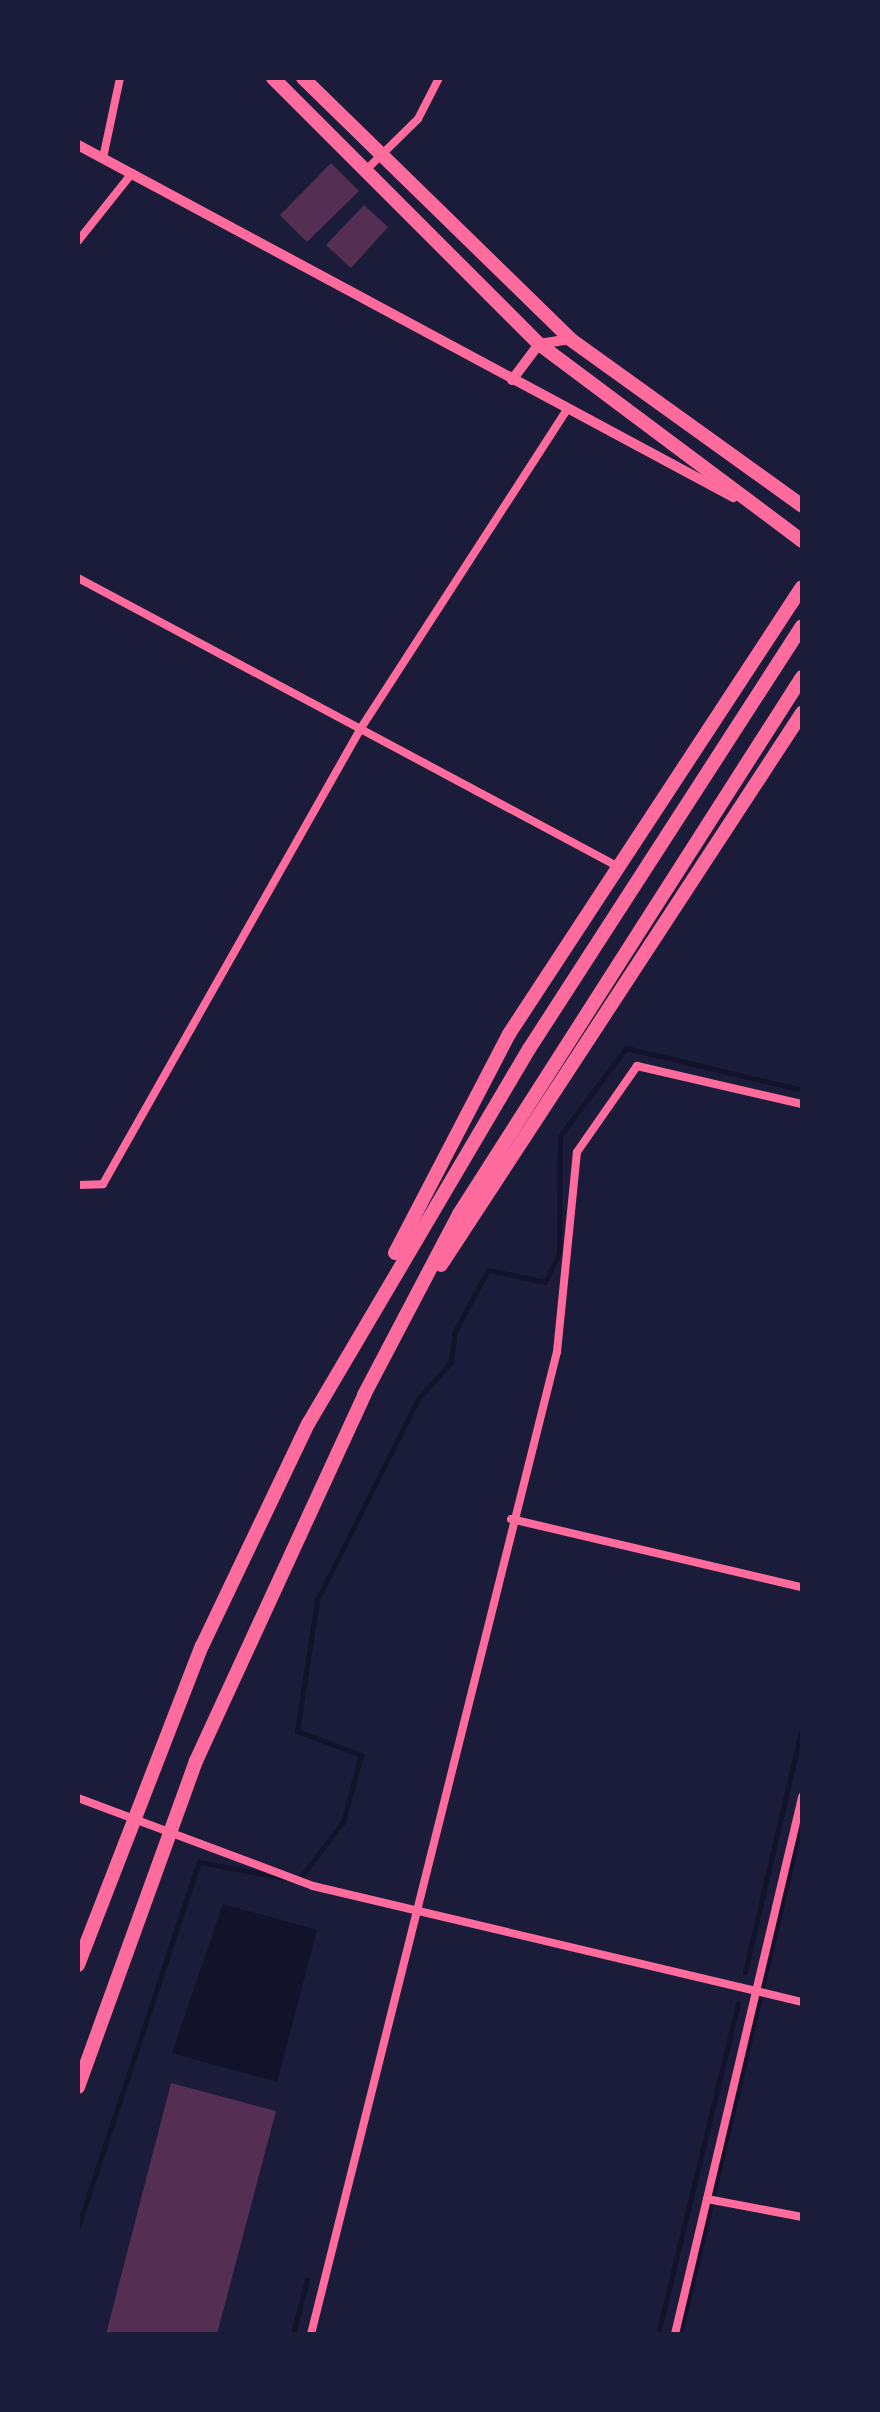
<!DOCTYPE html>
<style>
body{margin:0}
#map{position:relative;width:880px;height:2412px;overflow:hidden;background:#1b1b3a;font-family:Lato,sans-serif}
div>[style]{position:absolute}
.water>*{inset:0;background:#12122b}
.stream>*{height:5px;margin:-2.5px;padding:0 2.5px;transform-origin:2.5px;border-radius:2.5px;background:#12122b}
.building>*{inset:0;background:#542f53}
.minor>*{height:8px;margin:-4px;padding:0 4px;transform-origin:4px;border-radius:4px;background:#ff6b9d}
.tertiary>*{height:10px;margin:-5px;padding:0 5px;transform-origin:5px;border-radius:5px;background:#ff6b9d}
.trunk>*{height:14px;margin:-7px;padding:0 7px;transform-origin:7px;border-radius:7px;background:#ff6b9d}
span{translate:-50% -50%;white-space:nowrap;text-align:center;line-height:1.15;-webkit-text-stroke:10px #1b1b3a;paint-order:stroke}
.frame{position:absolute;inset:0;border:80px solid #1b1b3a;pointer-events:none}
</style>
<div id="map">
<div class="water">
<div style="clip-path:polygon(223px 1904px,317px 1930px,277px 2082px,172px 2053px)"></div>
</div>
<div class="stream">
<div style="left:299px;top:1879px;width:72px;rotate:-52.3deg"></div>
<div style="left:343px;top:1822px;width:69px;rotate:-75deg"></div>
<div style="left:361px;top:1755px;width:68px;rotate:-159.4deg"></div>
<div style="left:297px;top:1731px;width:133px;rotate:-81.3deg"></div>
<div style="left:317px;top:1600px;width:225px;rotate:-63.3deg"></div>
<div style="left:418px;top:1399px;width:50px;rotate:-48.3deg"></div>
<div style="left:451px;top:1362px;width:31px;rotate:-83deg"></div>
<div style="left:455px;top:1331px;width:69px;rotate:-61.6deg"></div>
<div style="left:488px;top:1270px;width:58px;rotate:11.9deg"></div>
<div style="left:545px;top:1282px;width:32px;rotate:-64deg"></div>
<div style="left:559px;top:1253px;width:117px;rotate:-89.5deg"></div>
<div style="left:560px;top:1136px;width:110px;rotate:-53.1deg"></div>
<div style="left:626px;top:1048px;width:181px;rotate:13.4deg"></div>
<div style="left:745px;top:1972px;width:252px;rotate:-76.9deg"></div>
<div style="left:78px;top:2227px;width:385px;rotate:-71.7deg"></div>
<div style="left:199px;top:1862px;width:87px;rotate:10.5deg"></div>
<div style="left:293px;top:2334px;width:56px;rotate:-75.5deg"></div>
<div style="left:658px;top:2334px;width:341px;rotate:-76.4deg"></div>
<div style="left:680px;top:2334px;width:529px;rotate:-76.67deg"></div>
</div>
<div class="building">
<div style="clip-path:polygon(331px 163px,359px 191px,307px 242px,280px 215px)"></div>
<div style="clip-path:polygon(364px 205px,388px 227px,351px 268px,326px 245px)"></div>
<div style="clip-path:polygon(171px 2083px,276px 2111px,217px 2334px,106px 2334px)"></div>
</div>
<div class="minor">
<div style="left:103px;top:158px;width:82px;rotate:-78deg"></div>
<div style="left:365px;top:171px;width:74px;rotate:-44.5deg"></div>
<div style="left:418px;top:119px;width:46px;rotate:-62.9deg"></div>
<div style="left:78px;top:241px;width:87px;rotate:-51.5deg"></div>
<div style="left:78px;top:578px;width:611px;rotate:28.12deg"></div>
<div style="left:78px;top:1185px;width:25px;rotate:-2deg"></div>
<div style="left:103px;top:1184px;width:524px;rotate:-60.5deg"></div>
<div style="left:361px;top:728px;width:379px;rotate:-57.1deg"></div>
<div style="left:511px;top:1519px;width:299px;rotate:13.2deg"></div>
<div style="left:78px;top:1798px;width:251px;rotate:20.5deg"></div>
<div style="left:313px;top:1886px;width:503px;rotate:13.34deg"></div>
<div style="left:707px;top:2199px;width:97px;rotate:10.7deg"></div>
<div style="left:311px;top:2334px;width:1012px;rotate:-75.94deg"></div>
<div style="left:557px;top:1352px;width:201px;rotate:-84.3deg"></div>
<div style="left:577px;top:1152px;width:105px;rotate:-55.1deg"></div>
<div style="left:637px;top:1066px;width:169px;rotate:13deg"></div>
<div style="left:675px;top:2334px;width:552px;rotate:-76.69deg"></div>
</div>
<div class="tertiary">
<div style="left:78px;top:145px;width:744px;rotate:28.25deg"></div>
<div style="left:512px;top:380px;width:45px;rotate:-53.1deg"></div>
<div style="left:539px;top:344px;width:31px;rotate:-9deg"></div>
</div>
<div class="trunk">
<div style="left:273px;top:78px;width:376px;rotate:45deg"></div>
<div style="left:539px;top:344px;width:329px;rotate:36.8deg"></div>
<div style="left:303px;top:78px;width:373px;rotate:44.3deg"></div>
<div style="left:570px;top:339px;width:286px;rotate:35.7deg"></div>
<div style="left:395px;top:1253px;width:247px;rotate:-62.5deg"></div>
<div style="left:509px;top:1034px;width:534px;rotate:-56.76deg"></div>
<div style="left:441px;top:1265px;width:660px;rotate:-56.82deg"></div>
<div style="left:78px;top:1965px;width:342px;rotate:-68.8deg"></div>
<div style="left:202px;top:1646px;width:246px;rotate:-64.5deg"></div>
<div style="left:308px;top:1424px;width:435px;rotate:-59.5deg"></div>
<div style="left:529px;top:1049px;width:503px;rotate:-57.16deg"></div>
<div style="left:78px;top:2087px;width:347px;rotate:-70.1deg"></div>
<div style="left:196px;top:1761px;width:403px;rotate:-65.3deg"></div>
<div style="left:364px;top:1395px;width:204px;rotate:-62.3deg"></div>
<div style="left:459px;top:1214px;width:637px;rotate:-57.43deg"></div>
</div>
<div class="frame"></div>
</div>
